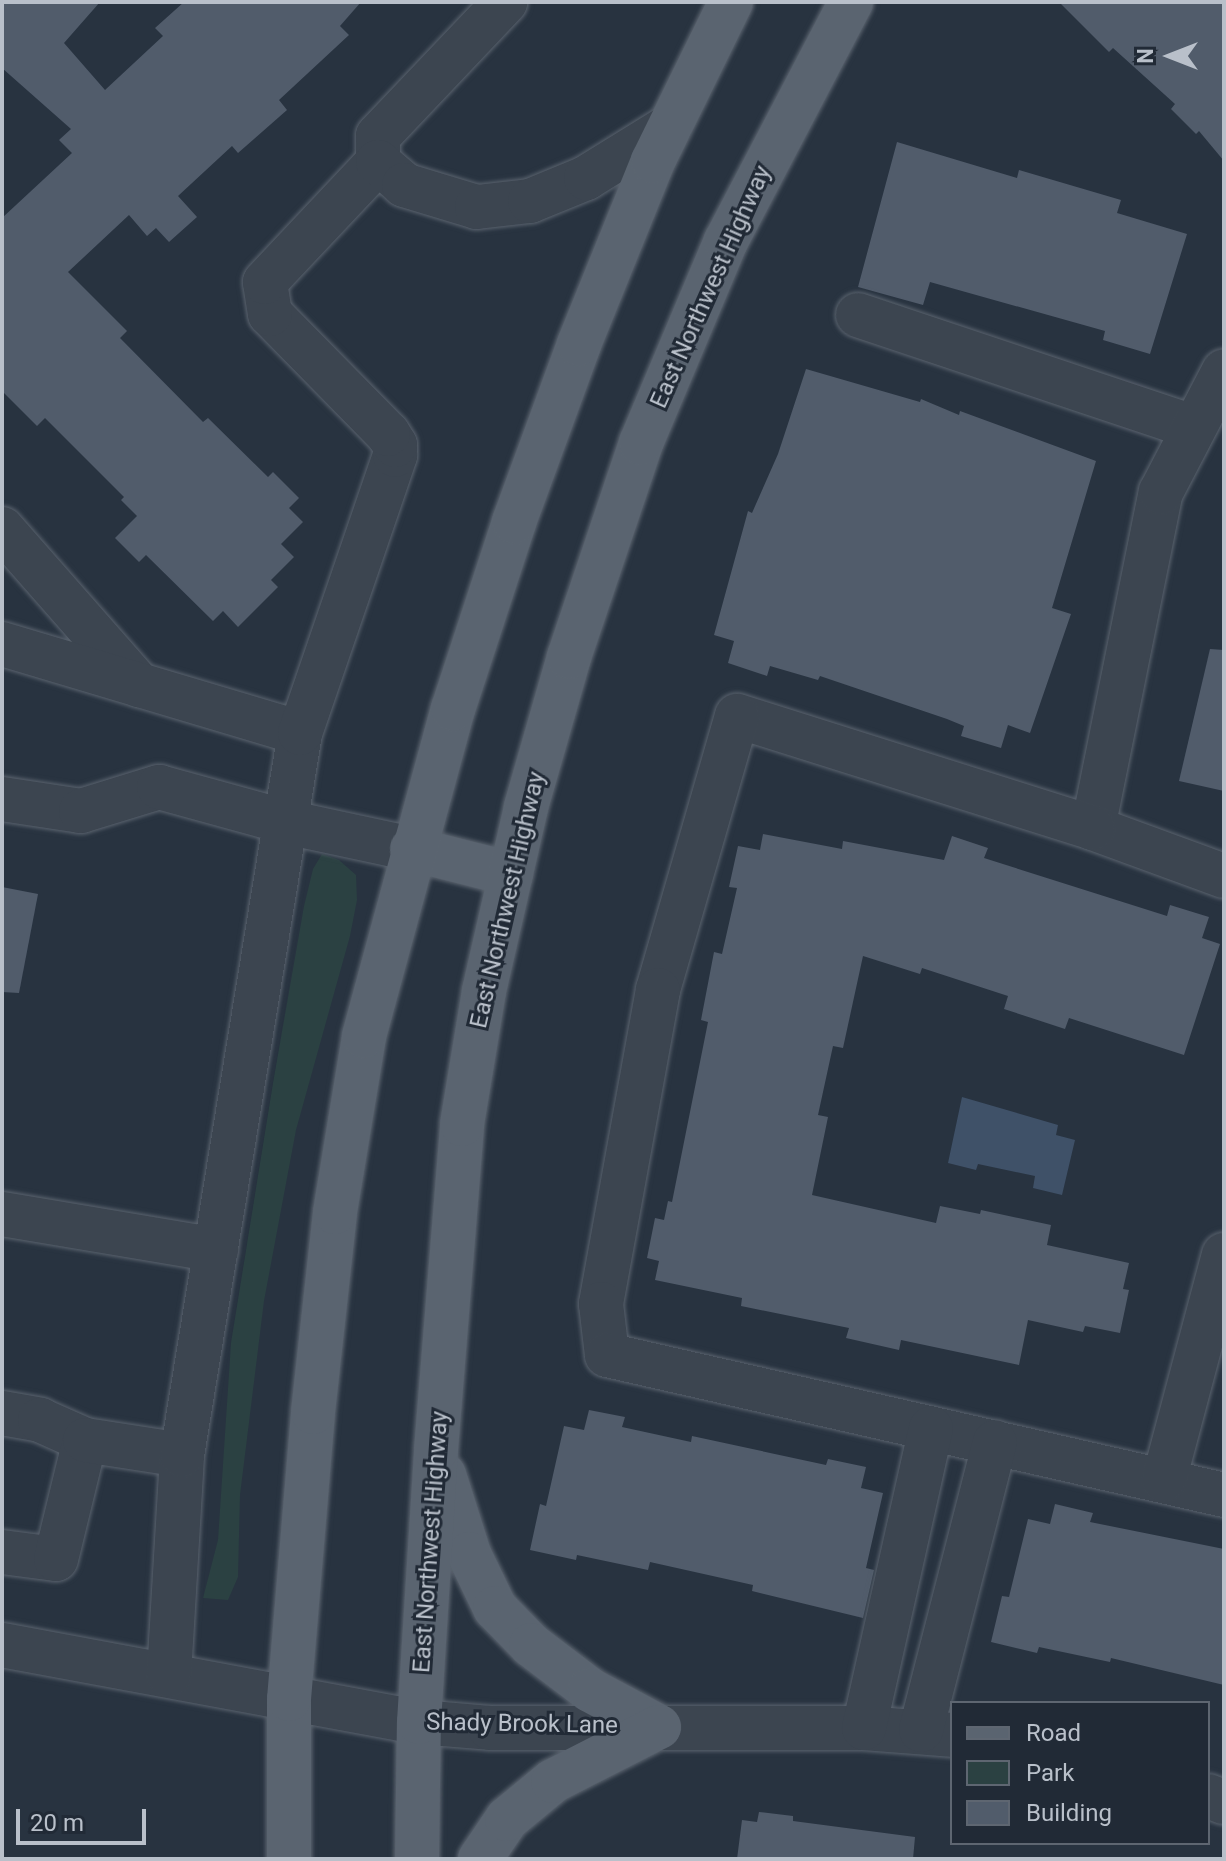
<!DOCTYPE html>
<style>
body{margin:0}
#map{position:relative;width:1226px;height:1861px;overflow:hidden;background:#283340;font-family:Roboto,sans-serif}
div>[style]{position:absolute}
.green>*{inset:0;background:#2b4142}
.water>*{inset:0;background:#3f5168}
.building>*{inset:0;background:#515c6b}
.roads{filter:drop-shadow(0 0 2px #5a636e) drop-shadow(0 0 2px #5a636e)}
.minor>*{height:44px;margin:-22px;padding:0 22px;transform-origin:22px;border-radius:22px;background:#3c4550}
.major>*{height:44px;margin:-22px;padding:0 22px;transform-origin:22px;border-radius:22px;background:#5a6470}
span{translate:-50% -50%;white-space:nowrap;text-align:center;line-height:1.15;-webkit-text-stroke:6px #212a36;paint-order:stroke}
.street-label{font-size:24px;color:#b9c0ca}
.frame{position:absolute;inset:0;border:4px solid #b9c0ca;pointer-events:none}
.legend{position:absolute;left:950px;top:1701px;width:260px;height:144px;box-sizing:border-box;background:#212a36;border:2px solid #5e6671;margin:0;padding:10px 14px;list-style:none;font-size:24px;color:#b9c0ca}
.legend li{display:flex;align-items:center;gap:16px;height:40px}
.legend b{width:40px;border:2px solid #5e6671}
.north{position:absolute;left:1130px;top:16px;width:80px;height:80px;-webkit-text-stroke:6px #212a36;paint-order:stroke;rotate:270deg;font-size:22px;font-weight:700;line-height:32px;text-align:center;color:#b9c0ca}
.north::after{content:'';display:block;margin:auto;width:28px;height:36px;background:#b9c0ca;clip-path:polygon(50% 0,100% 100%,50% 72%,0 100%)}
.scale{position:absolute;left:16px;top:1809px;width:130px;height:36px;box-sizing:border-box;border:4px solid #b9c0ca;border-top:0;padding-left:10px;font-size:24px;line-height:28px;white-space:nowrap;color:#b9c0ca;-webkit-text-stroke:6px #212a36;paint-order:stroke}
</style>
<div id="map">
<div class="green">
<div style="clip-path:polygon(322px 854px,339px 860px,356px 875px,357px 900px,350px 936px,296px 1130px,264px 1301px,240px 1495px,238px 1577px,228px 1600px,203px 1598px,218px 1540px,231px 1343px,273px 1083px,304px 906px,313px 869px)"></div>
</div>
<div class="water">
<div style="clip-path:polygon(962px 1097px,1058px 1125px,1056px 1135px,1075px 1140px,1062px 1195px,1033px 1188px,1035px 1176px,978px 1164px,976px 1170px,948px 1163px)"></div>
</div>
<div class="building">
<div style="clip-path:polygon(2px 2px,100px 2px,64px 43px,105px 90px,163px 36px,155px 28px,184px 2px,361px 2px,340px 26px,349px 35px,279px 100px,287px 110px,238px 153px,232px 146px,178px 196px,197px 217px,169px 242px,156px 228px,147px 236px,129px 215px,68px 272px,127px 331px,120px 338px,203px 422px,208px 418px,268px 477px,273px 472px,299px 498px,289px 508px,303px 522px,281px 544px,294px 557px,271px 580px,278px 587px,238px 627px,223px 611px,213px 621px,146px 555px,139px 562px,115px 538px,137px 516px,121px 500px,124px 497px,45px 418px,37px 426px,2px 391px,2px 218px,72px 153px,59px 140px,71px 129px,2px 68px)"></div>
<div style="clip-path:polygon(1059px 2px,1224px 2px,1224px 161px,1199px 131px,1196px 134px,1171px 109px,1175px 104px,1113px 48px,1109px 52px)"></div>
<div style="clip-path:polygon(897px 142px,1017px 178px,1019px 170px,1121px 200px,1117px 213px,1187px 234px,1150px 354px,1103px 340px,1105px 331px,930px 282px,923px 305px,858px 287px)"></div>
<div style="clip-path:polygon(806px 369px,920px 402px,921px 399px,959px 415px,960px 411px,1096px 461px,1052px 608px,1071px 614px,1030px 733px,1008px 725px,1001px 748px,961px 736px,964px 726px,947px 719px,820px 676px,818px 680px,770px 666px,767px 676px,728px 663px,734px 641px,714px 635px,748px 511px,752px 513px,778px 454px)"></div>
<div style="clip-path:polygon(1210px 649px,1224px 650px,1224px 791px,1179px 781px)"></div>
<div style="clip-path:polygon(763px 834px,842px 849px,843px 841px,944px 860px,952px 836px,988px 848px,984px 858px,1167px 916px,1170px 905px,1209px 917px,1202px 938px,1220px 944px,1184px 1055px,1069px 1018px,1065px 1029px,1004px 1009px,1008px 996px,922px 968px,920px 974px,863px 956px,843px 1048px,833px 1046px,818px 1115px,828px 1117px,812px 1195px,936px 1223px,940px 1206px,980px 1214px,981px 1210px,1051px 1225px,1047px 1245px,1129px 1263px,1123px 1289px,1129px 1290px,1120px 1333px,1085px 1326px,1083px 1332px,1028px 1320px,1019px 1365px,901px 1340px,899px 1350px,846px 1338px,849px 1328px,741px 1306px,742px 1298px,655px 1280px,659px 1261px,647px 1258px,655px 1218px,664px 1220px,668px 1201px,672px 1202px,708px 1022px,701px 1020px,714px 952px,722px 954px,737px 888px,729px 887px,738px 846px,760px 850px)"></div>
<div style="clip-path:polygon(2px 887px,38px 894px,19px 993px,2px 992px)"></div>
<div style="clip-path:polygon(589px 1410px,625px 1417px,622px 1427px,691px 1442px,692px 1436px,826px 1465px,828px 1459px,866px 1467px,861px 1488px,883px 1493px,866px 1568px,874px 1570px,863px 1618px,752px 1591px,753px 1585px,650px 1562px,648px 1570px,577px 1555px,576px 1560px,530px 1550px,540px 1504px,546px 1506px,564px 1426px,584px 1430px)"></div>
<div style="clip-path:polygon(1055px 1504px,1093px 1513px,1090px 1522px,1224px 1549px,1224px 1685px,1111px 1658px,1110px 1662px,1039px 1647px,1037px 1653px,991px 1642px,1002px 1596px,1009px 1597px,1028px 1519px,1050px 1524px)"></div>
<div style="clip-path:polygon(759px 1812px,793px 1816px,793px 1821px,915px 1837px,913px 1859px,737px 1859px,742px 1820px,757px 1822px)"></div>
</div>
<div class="roads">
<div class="minor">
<div style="left:378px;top:162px;width:26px;rotate:-90deg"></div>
<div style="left:378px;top:136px;width:185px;rotate:-46.5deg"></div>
<div style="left:858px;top:315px;width:352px;rotate:18.5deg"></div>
<div style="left:2px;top:529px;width:208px;rotate:48.7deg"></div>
<div style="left:2px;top:644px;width:311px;rotate:16.6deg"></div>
<div style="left:2px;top:799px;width:80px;rotate:8.6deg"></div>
<div style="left:81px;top:811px;width:82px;rotate:-17.1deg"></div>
<div style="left:159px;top:787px;width:132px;rotate:15.4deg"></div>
<div style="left:286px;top:822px;width:129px;rotate:12.1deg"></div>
<div style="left:1093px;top:828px;width:343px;rotate:-78.6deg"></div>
<div style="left:1161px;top:492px;width:136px;rotate:-62.5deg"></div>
<div style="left:1224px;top:876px;width:140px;rotate:-159.9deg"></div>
<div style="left:1093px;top:828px;width:373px;rotate:-162.5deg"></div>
<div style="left:737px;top:716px;width:285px;rotate:106.1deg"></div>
<div style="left:658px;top:990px;width:319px;rotate:100.3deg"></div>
<div style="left:601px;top:1304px;width:51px;rotate:83.3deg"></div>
<div style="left:607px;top:1355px;width:633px;rotate:12.78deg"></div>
<div style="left:2px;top:1214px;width:217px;rotate:9.5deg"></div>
<div style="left:2px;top:1413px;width:39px;rotate:10deg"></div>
<div style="left:40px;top:1420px;width:49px;rotate:24deg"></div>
<div style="left:1164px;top:1480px;width:233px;rotate:-75.1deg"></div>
<div style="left:2px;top:1552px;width:54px;rotate:7.4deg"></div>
<div style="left:56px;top:1559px;width:122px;rotate:-76.3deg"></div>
<div style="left:85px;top:1440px;width:98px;rotate:8.8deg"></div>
<div style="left:2px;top:1645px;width:424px;rotate:10.5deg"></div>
<div style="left:419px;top:1722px;width:71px;rotate:4.8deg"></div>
<div style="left:490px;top:1728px;width:374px"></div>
<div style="left:864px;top:1728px;width:88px;rotate:4.5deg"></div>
<div style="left:169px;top:1675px;width:220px;rotate:-86.6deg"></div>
<div style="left:182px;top:1455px;width:732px;rotate:-80.72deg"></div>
<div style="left:300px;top:733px;width:294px;rotate:-71.1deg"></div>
<div style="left:395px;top:455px;width:10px;rotate:-90deg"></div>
<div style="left:395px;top:445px;width:13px;rotate:-122deg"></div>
<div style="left:388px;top:434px;width:168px;rotate:-134.5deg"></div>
<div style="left:270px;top:314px;width:32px;rotate:-99deg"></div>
<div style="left:265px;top:282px;width:165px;rotate:-46.7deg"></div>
<div style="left:378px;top:162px;width:35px;rotate:41deg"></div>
<div style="left:404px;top:185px;width:76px;rotate:16.8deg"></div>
<div style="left:477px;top:207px;width:53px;rotate:-6.5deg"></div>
<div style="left:530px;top:201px;width:61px;rotate:-22.3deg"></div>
<div style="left:586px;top:178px;width:99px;rotate:-31.8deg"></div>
<div style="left:864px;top:1728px;width:307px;rotate:-77.4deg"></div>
<div style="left:921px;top:1730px;width:297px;rotate:-75.6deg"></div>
<div style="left:1208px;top:1796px;width:17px;rotate:21deg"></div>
</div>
<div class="major">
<div style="left:412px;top:849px;width:102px;rotate:14.2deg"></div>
<div style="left:444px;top:1475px;width:83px;rotate:72.4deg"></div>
<div style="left:469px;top:1554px;width:60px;rotate:64.3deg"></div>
<div style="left:495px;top:1608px;width:52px;rotate:45.8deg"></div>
<div style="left:531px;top:1645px;width:74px;rotate:37.3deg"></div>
<div style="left:590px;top:1690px;width:78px;rotate:28.2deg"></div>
<div style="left:289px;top:1859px;width:160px;rotate:-90deg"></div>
<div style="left:289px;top:1699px;width:288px;rotate:-85.2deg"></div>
<div style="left:313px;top:1412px;width:201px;rotate:-83.7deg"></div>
<div style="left:335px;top:1212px;width:178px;rotate:-80.6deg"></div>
<div style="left:364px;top:1036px;width:339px;rotate:-74.8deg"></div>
<div style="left:453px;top:709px;width:197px;rotate:-71.9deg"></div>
<div style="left:514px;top:522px;width:189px;rotate:-69.9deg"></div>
<div style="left:579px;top:344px;width:197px;rotate:-68deg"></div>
<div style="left:653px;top:161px;width:177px;rotate:-63.9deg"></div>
<div style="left:417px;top:1859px;width:137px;rotate:-89.2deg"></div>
<div style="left:419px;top:1722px;width:273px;rotate:-86.4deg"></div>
<div style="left:436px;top:1450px;width:327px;rotate:-85.4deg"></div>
<div style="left:462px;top:1124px;width:135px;rotate:-80.6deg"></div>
<div style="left:484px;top:991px;width:189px;rotate:-77.1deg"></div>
<div style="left:526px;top:807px;width:156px;rotate:-74deg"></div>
<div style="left:569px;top:657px;width:226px;rotate:-71.4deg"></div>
<div style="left:641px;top:443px;width:219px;rotate:-67.2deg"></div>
<div style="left:726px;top:241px;width:270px;rotate:-62.4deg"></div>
<div style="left:480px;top:1859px;width:48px;rotate:-56deg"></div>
<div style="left:507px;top:1819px;width:60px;rotate:-39.6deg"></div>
<div style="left:553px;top:1781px;width:119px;rotate:-27deg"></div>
</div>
</div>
<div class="street-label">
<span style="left:711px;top:287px;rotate:-66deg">East Northwest Highway</span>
<span style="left:508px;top:900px;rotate:-77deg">East Northwest Highway</span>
<span style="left:431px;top:1542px;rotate:-86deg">East Northwest Highway</span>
<span style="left:522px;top:1724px;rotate:1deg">Shady Brook Lane</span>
</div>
<div class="frame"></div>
<ul class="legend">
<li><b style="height:10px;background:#5a6470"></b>Road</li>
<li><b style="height:22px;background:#2b4142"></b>Park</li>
<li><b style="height:22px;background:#515c6b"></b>Building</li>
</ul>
<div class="north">N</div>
<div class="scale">20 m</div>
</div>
